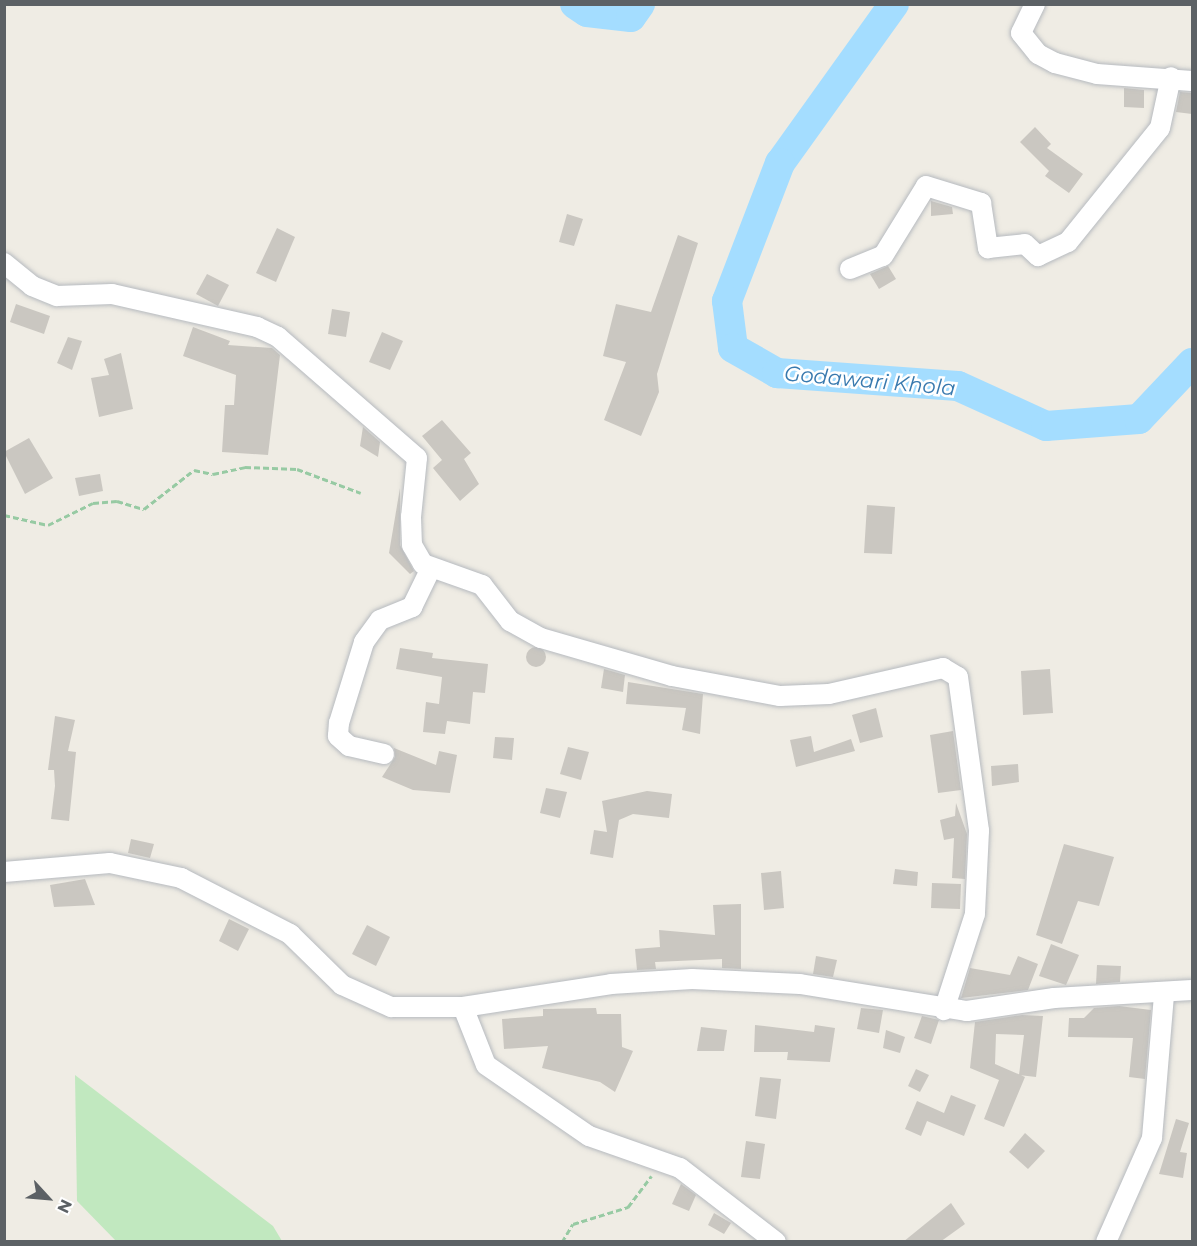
<!DOCTYPE html>
<style>
body{margin:0}
#map{position:relative;width:1197px;height:1246px;overflow:hidden;background:#efece4;font-family:Montserrat,sans-serif}
div>[style]{position:absolute}
.green>*{inset:0;background:#c1e8bf}
.river>*{height:30px;margin:-15px;padding:0 15px;transform-origin:15px;border-radius:15px;background:#a4ddff}
.building>*{inset:0;background:#cac7c1}
.round{border-radius:50%}
.path>*{height:3px;margin-top:-1.5px;transform-origin:0;background:repeating-linear-gradient(90deg,#97caa3 0 6px,transparent 0 9px)}
.roads{filter:drop-shadow(0 0 2px #b6babf) drop-shadow(0 0 2px #b6babf)}
.minor>*{height:20px;margin:-10px;padding:0 10px;transform-origin:10px;border-radius:10px;background:#fff}
span{translate:-50% -50%;white-space:nowrap;text-align:center;line-height:1.15;-webkit-text-stroke:5px #fff;paint-order:stroke}
.water-label{font-size:21px;color:#3879ae;font-style:italic}
.frame{position:absolute;inset:0;border:6px solid #5c6165;pointer-events:none}
.north{position:absolute;left:18px;top:1168px;width:60px;height:60px;-webkit-text-stroke:4px #fff;paint-order:stroke;rotate:116deg;font-size:16px;font-weight:700;line-height:24px;text-align:center;color:#5c6165}
.north::after{content:'';display:block;margin:auto;width:21px;height:27px;background:#5c6165;clip-path:polygon(50% 0,100% 100%,50% 72%,0 100%)}
</style>
<div id="map">
<div class="green">
<div style="clip-path:polygon(75px 1075px,273px 1226px,282px 1241px,116px 1241px,77px 1201px)"></div>
</div>
<div class="river">
<div style="left:575px;top:4px;width:14px;rotate:34deg"></div>
<div style="left:587px;top:12px;width:44px;rotate:6.5deg"></div>
<div style="left:631px;top:17px;width:16px;rotate:-55deg"></div>
<div style="left:894px;top:4px;width:196px;rotate:125.6deg"></div>
<div style="left:780px;top:163px;width:148px;rotate:111deg"></div>
<div style="left:727px;top:301px;width:47px;rotate:82.7deg"></div>
<div style="left:733px;top:348px;width:51px;rotate:29.6deg"></div>
<div style="left:777px;top:373px;width:181px;rotate:4.1deg"></div>
<div style="left:958px;top:386px;width:97px;rotate:24.4deg"></div>
<div style="left:1046px;top:426px;width:93px;rotate:-4.3deg"></div>
<div style="left:1139px;top:419px;width:77px;rotate:-46.6deg"></div>
</div>
<div class="building">
<div style="clip-path:polygon(1124px 88px,1144px 90px,1144px 108px,1124px 107px)"></div>
<div style="clip-path:polygon(1180px 92px,1192px 93px,1192px 114px,1176px 112px)"></div>
<div style="clip-path:polygon(1035px 127px,1051px 144px,1047px 148px,1083px 174px,1069px 193px,1045px 176px,1049px 171px,1020px 142px)"></div>
<div style="clip-path:polygon(931px 201px,952px 207px,953px 214px,931px 216px)"></div>
<div style="clip-path:polygon(567px 214px,583px 219px,574px 246px,559px 242px)"></div>
<div style="clip-path:polygon(277px 228px,295px 237px,276px 282px,256px 273px)"></div>
<div style="clip-path:polygon(678px 235px,698px 243px,657px 374px,659px 392px,641px 436px,604px 420px,626px 362px,603px 356px,616px 304px,651px 312px)"></div>
<div style="clip-path:polygon(888px 266px,896px 279px,879px 289px,870px 274px)"></div>
<div style="clip-path:polygon(207px 274px,229px 285px,218px 306px,196px 294px)"></div>
<div style="clip-path:polygon(16px 304px,50px 316px,44px 334px,10px 322px)"></div>
<div style="clip-path:polygon(332px 309px,350px 312px,346px 337px,328px 334px)"></div>
<div style="clip-path:polygon(193px 327px,230px 341px,228px 345px,272px 348px,280px 355px,268px 455px,222px 452px,225px 405px,234px 405px,236px 375px,183px 356px)"></div>
<div style="clip-path:polygon(382px 332px,403px 341px,390px 370px,369px 362px)"></div>
<div style="clip-path:polygon(68px 337px,82px 341px,72px 370px,57px 363px)"></div>
<div style="clip-path:polygon(121px 353px,133px 409px,99px 417px,91px 378px,109px 375px,104px 359px)"></div>
<div style="clip-path:polygon(442px 420px,471px 453px,464px 459px,479px 484px,460px 501px,433px 468px,442px 460px,422px 436px)"></div>
<div style="clip-path:polygon(363px 427px,380px 442px,378px 457px,360px 446px)"></div>
<div style="clip-path:polygon(29px 438px,53px 478px,25px 494px,4px 452px)"></div>
<div style="clip-path:polygon(100px 474px,103px 491px,79px 496px,75px 478px)"></div>
<div style="clip-path:polygon(400px 488px,400px 545px,414px 571px,410px 574px,389px 553px)"></div>
<div style="clip-path:polygon(867px 505px,895px 507px,892px 554px,864px 553px)"></div>
<div class="round" style="left:526px;top:647px;width:20px;height:20px"></div>
<div style="clip-path:polygon(400px 648px,433px 653px,432px 658px,488px 664px,485px 693px,473px 692px,470px 724px,447px 721px,445px 734px,423px 732px,426px 702px,439px 704px,442px 677px,396px 669px)"></div>
<div style="clip-path:polygon(604px 669px,625px 675px,623px 692px,601px 688px)"></div>
<div style="clip-path:polygon(1050px 669px,1053px 713px,1023px 715px,1021px 671px)"></div>
<div style="clip-path:polygon(628px 682px,703px 694px,700px 734px,682px 730px,686px 708px,626px 704px)"></div>
<div style="clip-path:polygon(876px 708px,883px 737px,860px 743px,852px 715px)"></div>
<div style="clip-path:polygon(55px 716px,75px 720px,68px 751px,76px 752px,69px 821px,51px 819px,55px 786px,54px 770px,48px 770px)"></div>
<div style="clip-path:polygon(953px 731px,961px 790px,938px 793px,930px 735px)"></div>
<div style="clip-path:polygon(811px 736px,814px 752px,851px 739px,855px 751px,796px 767px,790px 740px)"></div>
<div style="clip-path:polygon(495px 737px,514px 738px,512px 760px,493px 758px)"></div>
<div style="clip-path:polygon(568px 747px,589px 752px,581px 780px,560px 774px)"></div>
<div style="clip-path:polygon(394px 748px,436px 765px,439px 751px,457px 755px,450px 793px,413px 790px,382px 777px,395px 757px)"></div>
<div style="clip-path:polygon(1018px 764px,1019px 782px,992px 786px,991px 766px)"></div>
<div style="clip-path:polygon(546px 788px,567px 792px,560px 818px,540px 813px)"></div>
<div style="clip-path:polygon(647px 791px,672px 794px,669px 818px,633px 814px,619px 820px,613px 858px,590px 854px,594px 830px,607px 832px,602px 801px)"></div>
<div style="clip-path:polygon(956px 803px,967px 834px,965px 879px,952px 878px,954px 838px,944px 840px,940px 820px,955px 816px)"></div>
<div style="clip-path:polygon(131px 839px,154px 844px,150px 858px,128px 853px)"></div>
<div style="clip-path:polygon(1064px 844px,1114px 857px,1099px 906px,1078px 901px,1062px 944px,1036px 935px)"></div>
<div style="clip-path:polygon(895px 869px,918px 872px,917px 886px,893px 884px)"></div>
<div style="clip-path:polygon(781px 871px,784px 908px,764px 910px,761px 873px)"></div>
<div style="clip-path:polygon(85px 879px,95px 905px,54px 907px,50px 885px)"></div>
<div style="clip-path:polygon(932px 883px,961px 884px,960px 909px,931px 908px)"></div>
<div style="clip-path:polygon(741px 904px,741px 969px,722px 968px,722px 959px,655px 962px,656px 969px,637px 970px,635px 949px,660px 947px,659px 930px,715px 935px,713px 905px)"></div>
<div style="clip-path:polygon(229px 919px,249px 929px,238px 951px,219px 941px)"></div>
<div style="clip-path:polygon(367px 925px,390px 937px,376px 966px,352px 954px)"></div>
<div style="clip-path:polygon(1051px 944px,1079px 955px,1066px 985px,1039px 976px)"></div>
<div style="clip-path:polygon(816px 956px,837px 960px,833px 977px,813px 974px)"></div>
<div style="clip-path:polygon(1018px 956px,1038px 964px,1028px 990px,961px 998px,970px 968px,1010px 975px)"></div>
<div style="clip-path:polygon(1097px 965px,1121px 966px,1120px 982px,1096px 984px)"></div>
<div style="clip-path:polygon(1119px 1006px,1151px 1010px,1145px 1079px,1129px 1077px,1133px 1038px,1068px 1037px,1069px 1018px,1084px 1018px,1094px 1008px)"></div>
<div style="clip-path:polygon(596px 1008px,597px 1014px,621px 1014px,622px 1047px,633px 1051px,615px 1092px,600px 1082px,542px 1068px,548px 1046px,504px 1049px,502px 1019px,543px 1016px,543px 1009px)"></div>
<div style="clip-path:polygon(861px 1008px,883px 1010px,879px 1033px,857px 1029px)"></div>
<div style="clip-path:polygon(1022px 1015px,1043px 1016px,1036px 1077px,1019px 1075px,1024px 1035px,996px 1034px,995px 1064px,1025px 1077px,1004px 1127px,984px 1119px,999px 1080px,970px 1068px,975px 1022px)"></div>
<div style="clip-path:polygon(922px 1016px,939px 1020px,931px 1044px,914px 1038px)"></div>
<div style="clip-path:polygon(755px 1025px,814px 1032px,815px 1025px,835px 1028px,830px 1062px,787px 1060px,788px 1052px,754px 1052px)"></div>
<div style="clip-path:polygon(701px 1027px,727px 1030px,724px 1051px,697px 1051px)"></div>
<div style="clip-path:polygon(886px 1030px,905px 1037px,900px 1053px,883px 1048px)"></div>
<div style="clip-path:polygon(916px 1069px,929px 1075px,920px 1092px,908px 1086px)"></div>
<div style="clip-path:polygon(760px 1077px,781px 1079px,776px 1119px,755px 1116px)"></div>
<div style="clip-path:polygon(951px 1095px,976px 1105px,964px 1136px,927px 1121px,921px 1136px,905px 1129px,917px 1101px,944px 1113px)"></div>
<div style="clip-path:polygon(1176px 1119px,1189px 1123px,1180px 1152px,1187px 1153px,1183px 1178px,1159px 1174px)"></div>
<div style="clip-path:polygon(1025px 1133px,1045px 1151px,1028px 1169px,1009px 1152px)"></div>
<div style="clip-path:polygon(746px 1141px,765px 1144px,760px 1179px,741px 1177px)"></div>
<div style="clip-path:polygon(681px 1184px,696px 1195px,689px 1211px,672px 1204px)"></div>
<div style="clip-path:polygon(951px 1203px,965px 1224px,940px 1242px,903px 1242px)"></div>
<div style="clip-path:polygon(714px 1213px,731px 1223px,724px 1234px,708px 1225px)"></div>
</div>
<div class="path">
<div style="left:4px;top:515px;width:45px;rotate:12.8deg"></div>
<div style="left:48px;top:525px;width:50px;rotate:-26.1deg"></div>
<div style="left:93px;top:503px;width:24px;rotate:-5deg"></div>
<div style="left:117px;top:501px;width:28px;rotate:17deg"></div>
<div style="left:144px;top:509px;width:63px;rotate:-38deg"></div>
<div style="left:194px;top:470px;width:19px;rotate:12deg"></div>
<div style="left:213px;top:474px;width:33px;rotate:-12deg"></div>
<div style="left:245px;top:467px;width:52px;rotate:2.2deg"></div>
<div style="left:297px;top:469px;width:68px;rotate:20.6deg"></div>
<div style="left:562px;top:1242px;width:21px;rotate:-59deg"></div>
<div style="left:573px;top:1224px;width:58px;rotate:-17.2deg"></div>
<div style="left:628px;top:1207px;width:39px;rotate:-53deg"></div>
</div>
<div class="roads">
<div class="minor">
<div style="left:1035px;top:4px;width:32px;rotate:116deg"></div>
<div style="left:1021px;top:33px;width:27px;rotate:51deg"></div>
<div style="left:1038px;top:54px;width:19px;rotate:28deg"></div>
<div style="left:1055px;top:63px;width:43px;rotate:14.7deg"></div>
<div style="left:1097px;top:74px;width:95px;rotate:4.2deg"></div>
<div style="left:4px;top:263px;width:36px;rotate:39deg"></div>
<div style="left:32px;top:286px;width:27px;rotate:22deg"></div>
<div style="left:57px;top:296px;width:55px;rotate:-2.1deg"></div>
<div style="left:112px;top:294px;width:149px;rotate:12.8deg"></div>
<div style="left:257px;top:327px;width:23px;rotate:25deg"></div>
<div style="left:278px;top:337px;width:184px;rotate:41deg"></div>
<div style="left:417px;top:458px;width:59px;rotate:95.8deg"></div>
<div style="left:411px;top:517px;width:28px;rotate:88deg"></div>
<div style="left:412px;top:545px;width:22px;rotate:60deg"></div>
<div style="left:423px;top:564px;width:63px;rotate:19.6deg"></div>
<div style="left:482px;top:585px;width:46px;rotate:52.1deg"></div>
<div style="left:510px;top:621px;width:35px;rotate:29deg"></div>
<div style="left:541px;top:638px;width:136px;rotate:16.2deg"></div>
<div style="left:672px;top:676px;width:110px;rotate:10.5deg"></div>
<div style="left:780px;top:696px;width:49px;rotate:-2.3deg"></div>
<div style="left:829px;top:694px;width:117px;rotate:-12.8deg"></div>
<div style="left:943px;top:668px;width:17px;rotate:31deg"></div>
<div style="left:958px;top:677px;width:155px;rotate:82.2deg"></div>
<div style="left:979px;top:831px;width:83px;rotate:92.8deg"></div>
<div style="left:975px;top:914px;width:101px;rotate:107.9deg"></div>
<div style="left:850px;top:269px;width:35px;rotate:-22deg"></div>
<div style="left:883px;top:256px;width:82px;rotate:-58.4deg"></div>
<div style="left:926px;top:186px;width:58px;rotate:17.2deg"></div>
<div style="left:981px;top:203px;width:46px;rotate:81.2deg"></div>
<div style="left:988px;top:248px;width:37px;rotate:-6deg"></div>
<div style="left:1025px;top:244px;width:18px;rotate:43deg"></div>
<div style="left:1038px;top:256px;width:33px;rotate:-25deg"></div>
<div style="left:1068px;top:242px;width:146px;rotate:-51.1deg"></div>
<div style="left:1160px;top:128px;width:52px;rotate:-77.8deg"></div>
<div style="left:384px;top:754px;width:36px;rotate:-167deg"></div>
<div style="left:349px;top:746px;width:15px;rotate:-138deg"></div>
<div style="left:338px;top:736px;width:13px;rotate:-86deg"></div>
<div style="left:339px;top:723px;width:85px;rotate:-72.8deg"></div>
<div style="left:364px;top:642px;width:27px;rotate:-54deg"></div>
<div style="left:380px;top:620px;width:35px;rotate:-22deg"></div>
<div style="left:412px;top:607px;width:43px;rotate:-64deg"></div>
<div style="left:4px;top:872px;width:106px;rotate:-4.9deg"></div>
<div style="left:110px;top:863px;width:73px;rotate:11.9deg"></div>
<div style="left:181px;top:878px;width:123px;rotate:27.2deg"></div>
<div style="left:290px;top:934px;width:73px;rotate:44.4deg"></div>
<div style="left:342px;top:985px;width:54px;rotate:24.2deg"></div>
<div style="left:391px;top:1007px;width:72px"></div>
<div style="left:463px;top:1007px;width:150px;rotate:-8.8deg"></div>
<div style="left:611px;top:984px;width:81px;rotate:-3.5deg"></div>
<div style="left:692px;top:979px;width:108px;rotate:2.7deg"></div>
<div style="left:800px;top:984px;width:169px;rotate:9.2deg"></div>
<div style="left:967px;top:1011px;width:88px;rotate:-8.5deg"></div>
<div style="left:1054px;top:998px;width:138px;rotate:-3.3deg"></div>
<div style="left:463px;top:1007px;width:62px;rotate:68.4deg"></div>
<div style="left:486px;top:1065px;width:125px;rotate:34.6deg"></div>
<div style="left:589px;top:1136px;width:96px;rotate:19.4deg"></div>
<div style="left:680px;top:1168px;width:121px;rotate:37.6deg"></div>
<div style="left:1106px;top:1242px;width:114px;rotate:-66.1deg"></div>
<div style="left:1152px;top:1138px;width:144px;rotate:-85.2deg"></div>
</div>
</div>
<div class="water-label">
<span style="left:870px;top:381px;rotate:5deg">Godawari Khola</span>
</div>
<div class="frame"></div>
<div class="north">N</div>
</div>
